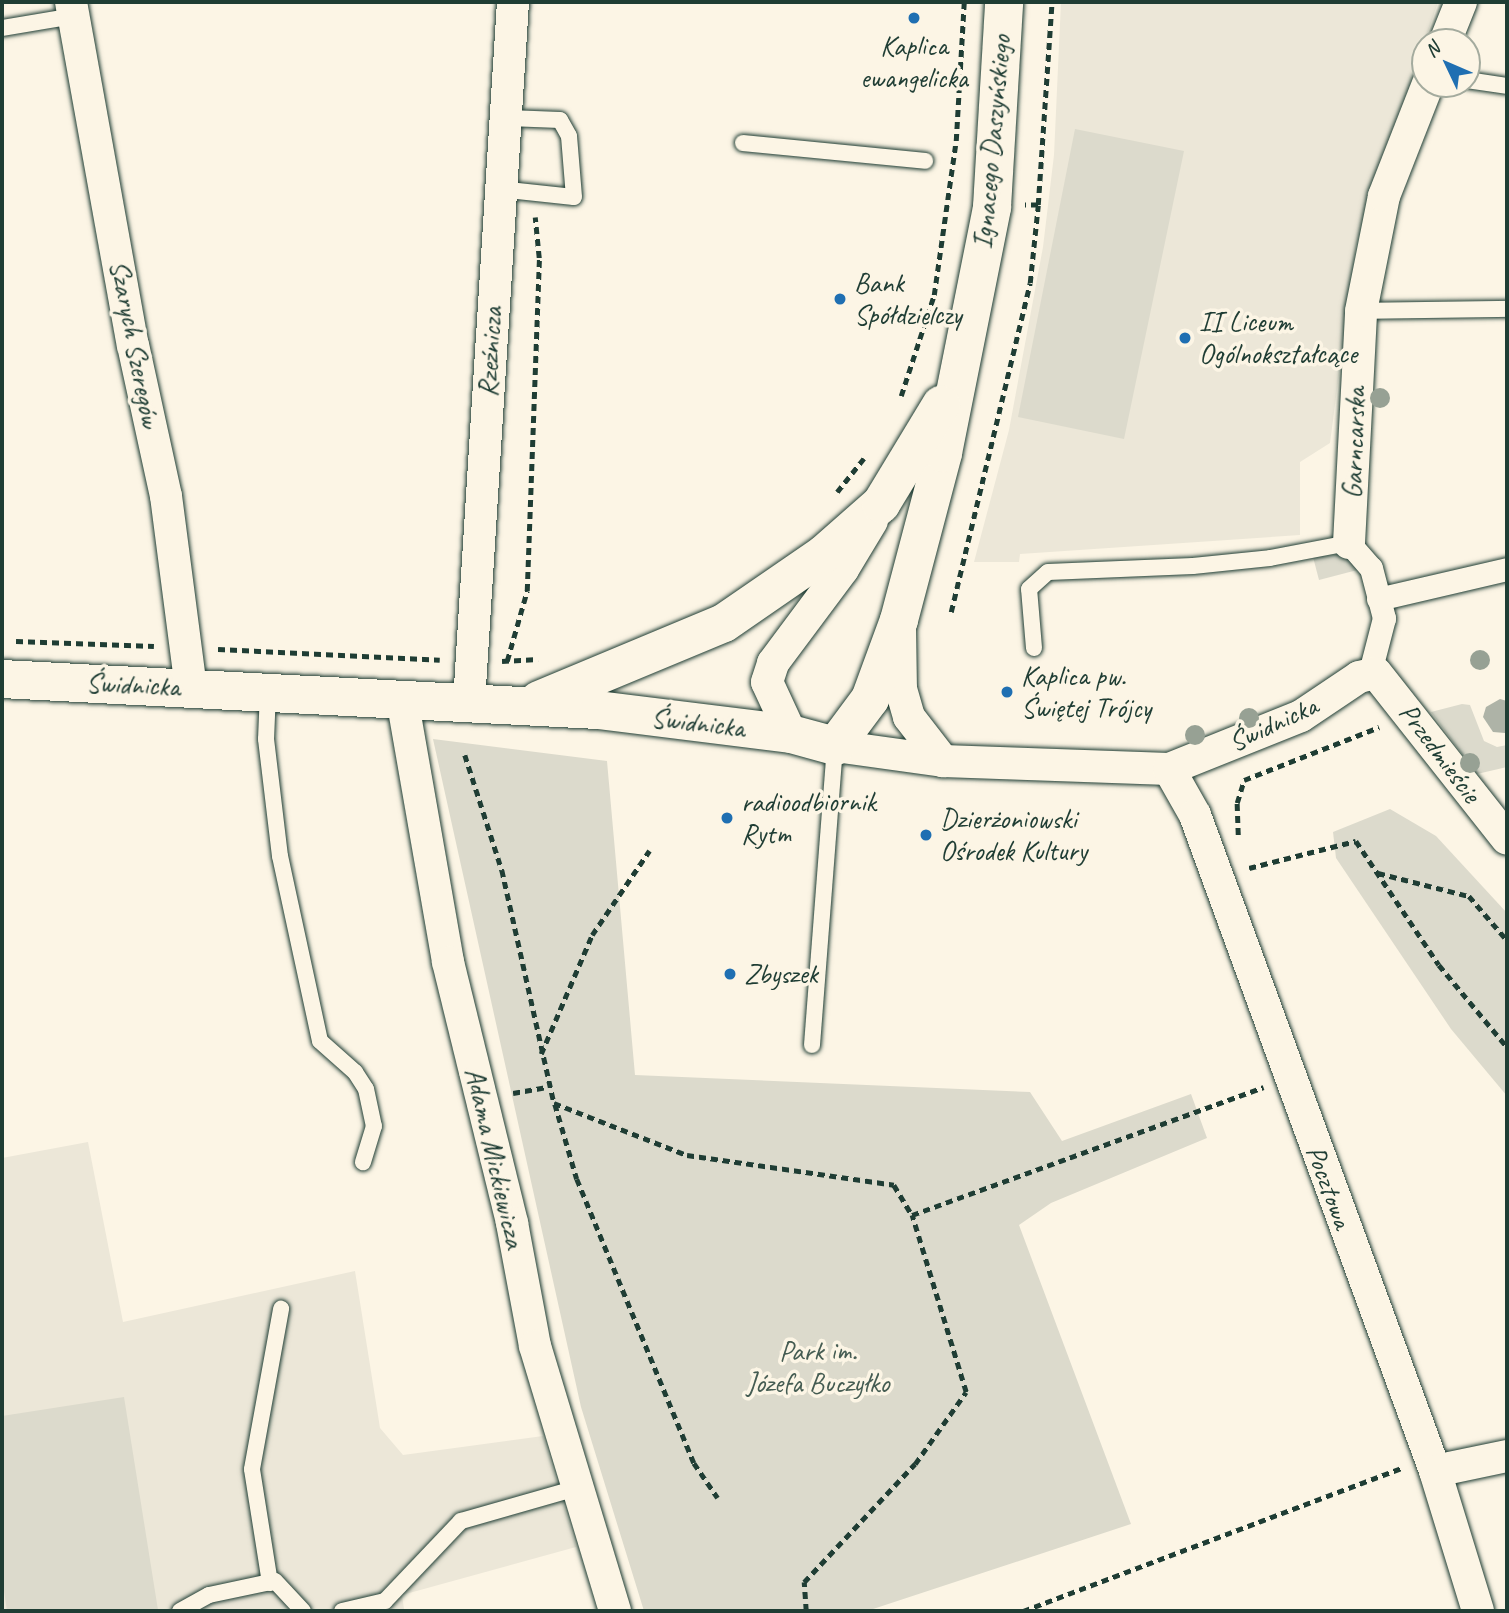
<!DOCTYPE html>
<meta charset="utf-8">
<style>
body{margin:0}
#map{position:relative;width:1509px;height:1613px;overflow:hidden;background:#fcf5e5;font-family:Caveat,sans-serif}
div>[style]{position:absolute}
.built>*{inset:0;background:#ece7d8}
.green>*{inset:0;background:#dcdacc}
.water>*{inset:0;background:#aeb3a7}
.path>*{height:4.5px;margin-top:-2.25px;transform-origin:0;background:repeating-linear-gradient(90deg,#1f3d34 0 7px,transparent 0 12px)}
.roads{filter:drop-shadow(0 0 2px #1f3d34) drop-shadow(0 0 2px #1f3d34)}
.service>*{height:16px;margin:-8px;padding:0 8px;transform-origin:8px;border-radius:8px;background:#fcf5e5}
.pedestrian>*{height:23px;margin:-11.5px;padding:0 11.5px;transform-origin:11.5px;border-radius:11.5px;background:#fcf5e5}
.minor>*{height:32px;margin:-16px;padding:0 16px;transform-origin:16px;border-radius:16px;background:#fcf5e5}
.tertiary>*{height:38px;margin:-19px;padding:0 19px;transform-origin:19px;border-radius:19px;background:#fcf5e5}
.trees>*{width:20px;height:20px;margin:-10px;border-radius:50%;background:#97a194}
.dots>*{width:19px;height:19px;translate:-50% -50%;box-sizing:border-box;border:4px solid #fcf5e5;border-radius:50%}
span{translate:-50% -50%;white-space:nowrap;text-align:center;line-height:1.15;-webkit-text-stroke:7px #fcf5e5;paint-order:stroke}
.poi-label{font-size:28px;color:#1f3d34}
.left{translate:0 -50%;text-align:left}
.street-label{font-size:28px;color:#1f3d34}
.park-label{font-size:28px;color:#455c52}
.frame{position:absolute;inset:0;border:4px solid #1f3d34;pointer-events:none}
.north{position:absolute;left:1411px;top:28px;width:70px;height:70px;box-sizing:border-box;background:#fcf5e5;border:2px solid #a4ab9e;border-radius:50%;rotate:314deg;font-size:19px;font-weight:700;line-height:28px;text-align:center;color:#1f3d34}
.north::after{content:'';display:block;margin:auto;width:24px;height:32px;background:#1f6fb2;clip-path:polygon(50% 0,100% 100%,50% 72%,0 100%)}
</style>
<div id="map">
<div class="built">
<div style="clip-path:polygon(1061px 2px,1438px 2px,1356px 245px,1330px 443px,1300px 462px,1300px 535px,1020px 554px,1019px 562px,974px 562px,1009px 430px,1043px 247px,1054px 155px)"></div>
<div style="clip-path:polygon(88px 1142px,123px 1322px,355px 1271px,380px 1428px,403px 1455px,543px 1436px,576px 1547px,402px 1595px,404px 1609px,391px 1611px,2px 1611px,2px 1158px)"></div>
</div>
<div class="green">
<div style="clip-path:polygon(1075px 129px,1184px 151px,1124px 439px,1018px 417px)"></div>
<div style="clip-path:polygon(1345px 554px,1365px 568px,1319px 580px,1313px 557px)"></div>
<div style="clip-path:polygon(1462px 704px,1470px 705px,1484px 741px,1497px 747px,1507px 745px,1507px 767px,1477px 774px,1431px 712px)"></div>
<div style="clip-path:polygon(433px 739px,607px 761px,635px 1075px,1030px 1092px,1062px 1141px,1191px 1094px,1207px 1138px,1051px 1203px,1019px 1225px,1131px 1524px,867px 1611px,644px 1611px,581px 1407px)"></div>
<div style="clip-path:polygon(1390px 809px,1436px 836px,1507px 913px,1507px 1096px,1451px 1029px,1336px 858px,1333px 832px)"></div>
<div style="clip-path:polygon(124px 1397px,158px 1610px,7px 1611px,2px 1578px,2px 1416px)"></div>
</div>
<div class="water">
<div style="clip-path:polygon(1500px 699px,1507px 701px,1505px 733px,1493px 732px,1483px 717px,1486px 707px)"></div>
</div>
<div class="path">
<div style="left:1038px;top:205px;width:203px;rotate:-86.1deg"></div>
<div style="left:901px;top:396px;width:106px;rotate:-71.9deg"></div>
<div style="left:934px;top:295px;width:156px;rotate:-81.9deg"></div>
<div style="left:956px;top:141px;width:139px;rotate:-86.7deg"></div>
<div style="left:837px;top:492px;width:43px;rotate:-51.5deg"></div>
<div style="left:951px;top:612px;width:338px;rotate:-76.5deg"></div>
<div style="left:1030px;top:283px;width:78px;rotate:-84.1deg"></div>
<div style="left:1038px;top:205px;width:13px;rotate:180deg"></div>
<div style="left:16px;top:641px;width:138px;rotate:2.1deg"></div>
<div style="left:218px;top:649px;width:222px;rotate:2.8deg"></div>
<div style="left:502px;top:661px;width:36px;rotate:-3deg"></div>
<div style="left:507px;top:661px;width:73px;rotate:-74.1deg"></div>
<div style="left:527px;top:591px;width:333px;rotate:-87.9deg"></div>
<div style="left:539px;top:258px;width:41px;rotate:-95.6deg"></div>
<div style="left:465px;top:755px;width:121px;rotate:72.2deg"></div>
<div style="left:502px;top:870px;width:239px;rotate:77.4deg"></div>
<div style="left:554px;top:1103px;width:143px;rotate:21.4deg"></div>
<div style="left:687px;top:1155px;width:209px;rotate:8.2deg"></div>
<div style="left:894px;top:1185px;width:35px;rotate:59deg"></div>
<div style="left:912px;top:1215px;width:374px;rotate:-20deg"></div>
<div style="left:1238px;top:835px;width:32px;rotate:-92deg"></div>
<div style="left:1237px;top:803px;width:24px;rotate:-73deg"></div>
<div style="left:1244px;top:780px;width:145px;rotate:-21.4deg"></div>
<div style="left:1249px;top:868px;width:110px;rotate:-14.2deg"></div>
<div style="left:1356px;top:841px;width:149px;rotate:56.2deg"></div>
<div style="left:1439px;top:965px;width:107px;rotate:50.3deg"></div>
<div style="left:1378px;top:873px;width:94px;rotate:14.2deg"></div>
<div style="left:1469px;top:896px;width:58px;rotate:49.2deg"></div>
<div style="left:541px;top:1054px;width:129px;rotate:-66.8deg"></div>
<div style="left:592px;top:935px;width:102px;rotate:-55.8deg"></div>
<div style="left:513px;top:1093px;width:36px;rotate:-10deg"></div>
<div style="left:555px;top:1104px;width:78px;rotate:73.7deg"></div>
<div style="left:577px;top:1179px;width:307px;rotate:67.6deg"></div>
<div style="left:694px;top:1463px;width:42px;rotate:55.6deg"></div>
<div style="left:806px;top:1611px;width:29px;rotate:-94deg"></div>
<div style="left:804px;top:1582px;width:162px;rotate:-46.8deg"></div>
<div style="left:915px;top:1464px;width:88px;rotate:-54.7deg"></div>
<div style="left:966px;top:1392px;width:185px;rotate:-107deg"></div>
<div style="left:1023px;top:1611px;width:405px;rotate:-20.7deg"></div>
</div>
<div class="roads">
<div class="service">
<div style="left:2px;top:28px;width:73px;rotate:-9.5deg"></div>
<div style="left:1467px;top:80px;width:40px;rotate:8.5deg"></div>
<div style="left:743px;top:143px;width:183px;rotate:5.6deg"></div>
<div style="left:499px;top:189px;width:75px;rotate:6.1deg"></div>
<div style="left:574px;top:197px;width:61px;rotate:-94.7deg"></div>
<div style="left:569px;top:136px;width:18px;rotate:-119deg"></div>
<div style="left:560px;top:120px;width:52px;rotate:-177.8deg"></div>
<div style="left:1361px;top:311px;width:146px;rotate:-0.8deg"></div>
<div style="left:1034px;top:648px;width:59px;rotate:-94.8deg"></div>
<div style="left:1029px;top:589px;width:25px;rotate:-42deg"></div>
<div style="left:1048px;top:572px;width:145px;rotate:-2.4deg"></div>
<div style="left:1193px;top:566px;width:77px;rotate:-5.9deg"></div>
<div style="left:1270px;top:558px;width:80px;rotate:-10.8deg"></div>
<div style="left:268px;top:692px;width:47px;rotate:92.4deg"></div>
<div style="left:266px;top:739px;width:118px;rotate:83.2deg"></div>
<div style="left:280px;top:856px;width:189px;rotate:77.8deg"></div>
<div style="left:320px;top:1041px;width:47px;rotate:41.5deg"></div>
<div style="left:355px;top:1072px;width:20px;rotate:57deg"></div>
<div style="left:366px;top:1089px;width:38px;rotate:78deg"></div>
<div style="left:374px;top:1126px;width:38px;rotate:107deg"></div>
<div style="left:812px;top:1045px;width:300px;rotate:-85.6deg"></div>
<div style="left:270px;top:1583px;width:115px;rotate:-99deg"></div>
<div style="left:252px;top:1469px;width:163px;rotate:-79.7deg"></div>
<div style="left:180px;top:1611px;width:33px;rotate:-29deg"></div>
<div style="left:209px;top:1595px;width:67px;rotate:-12deg"></div>
<div style="left:275px;top:1581px;width:41px;rotate:47deg"></div>
<div style="left:342px;top:1611px;width:44px;rotate:-13.1deg"></div>
<div style="left:385px;top:1601px;width:110px;rotate:-46.5deg"></div>
<div style="left:461px;top:1521px;width:121px;rotate:-15.9deg"></div>
</div>
<div class="pedestrian">
<div style="left:1349px;top:543px;width:33px;rotate:49deg"></div>
<div style="left:1371px;top:568px;width:52px;rotate:75.4deg"></div>
<div style="left:1384px;top:618px;width:56px;rotate:104.5deg"></div>
<div style="left:1378px;top:599px;width:132px;rotate:-13.1deg"></div>
</div>
<div class="minor">
<div style="left:71px;top:2px;width:349px;rotate:79.8deg"></div>
<div style="left:133px;top:345px;width:155px;rotate:77.7deg"></div>
<div style="left:166px;top:496px;width:194px;rotate:82.6deg"></div>
<div style="left:1445px;top:42px;width:43px;rotate:-68.2deg"></div>
<div style="left:1349px;top:543px;width:232px;rotate:-87deg"></div>
<div style="left:1361px;top:311px;width:117px;rotate:-78.7deg"></div>
<div style="left:1384px;top:196px;width:120px;rotate:-68.6deg"></div>
<div style="left:900px;top:628px;width:61px;rotate:89.1deg"></div>
<div style="left:901px;top:689px;width:29px;rotate:74deg"></div>
<div style="left:909px;top:717px;width:56px;rotate:52.3deg"></div>
<div style="left:402px;top:698px;width:268px;rotate:80.1deg"></div>
<div style="left:448px;top:962px;width:269px;rotate:76.2deg"></div>
<div style="left:512px;top:1223px;width:125px;rotate:79.4deg"></div>
<div style="left:535px;top:1346px;width:277px;rotate:73.2deg"></div>
<div style="left:469px;top:703px;width:702px;rotate:-86.41deg"></div>
<div style="left:791px;top:734px;width:57px;rotate:-114.8deg"></div>
<div style="left:767px;top:682px;width:20px;rotate:-72deg"></div>
<div style="left:773px;top:663px;width:117px;rotate:-53.3deg"></div>
<div style="left:843px;top:569px;width:56px;rotate:-58.9deg"></div>
<div style="left:835px;top:746px;width:109px;rotate:7.9deg"></div>
<div style="left:943px;top:761px;width:226px;rotate:2deg"></div>
<div style="left:1169px;top:769px;width:142px;rotate:-21.9deg"></div>
<div style="left:1301px;top:716px;width:70px;rotate:-33.9deg"></div>
<div style="left:1359px;top:677px;width:17px;rotate:-13deg"></div>
<div style="left:1376px;top:673px;width:211px;rotate:51.7deg"></div>
<div style="left:1169px;top:769px;width:53px;rotate:60.5deg"></div>
<div style="left:1195px;top:815px;width:699px;rotate:69.9deg"></div>
<div style="left:1435px;top:1471px;width:146px;rotate:72.9deg"></div>
<div style="left:1435px;top:1471px;width:74px;rotate:-11.8deg"></div>
</div>
<div class="tertiary">
<div style="left:2px;top:679px;width:597px;rotate:2.98deg"></div>
<div style="left:598px;top:710px;width:194px;rotate:7.1deg"></div>
<div style="left:791px;top:734px;width:46px;rotate:15.3deg"></div>
<div style="left:835px;top:746px;width:59px;rotate:-53.3deg"></div>
<div style="left:870px;top:699px;width:84px;rotate:-69.8deg"></div>
<div style="left:899px;top:620px;width:173px;rotate:-75.2deg"></div>
<div style="left:943px;top:453px;width:251px;rotate:-78.7deg"></div>
<div style="left:992px;top:207px;width:205px;rotate:-86.6deg"></div>
<div style="left:539px;top:700px;width:200px;rotate:-22.6deg"></div>
<div style="left:724px;top:623px;width:121px;rotate:-34.6deg"></div>
<div style="left:824px;top:554px;width:76px;rotate:-41.3deg"></div>
<div style="left:881px;top:504px;width:116px;rotate:-58.8deg"></div>
</div>
</div>
<div class="trees">
<div style="left:1380px;top:398px"></div>
<div style="left:1480px;top:660px"></div>
<div style="left:1249px;top:718px"></div>
<div style="left:1195px;top:735px"></div>
<div style="left:1470px;top:763px"></div>
</div>
<div class="dots">
<div style="left:914px;top:18px;background:#1f6fb2"></div>
<div style="left:840px;top:299px;background:#1f6fb2"></div>
<div style="left:1185px;top:338px;background:#1f6fb2"></div>
<div style="left:1007px;top:692px;background:#1f6fb2"></div>
<div style="left:727px;top:818px;background:#1f6fb2"></div>
<div style="left:926px;top:835px;background:#1f6fb2"></div>
<div style="left:730px;top:974px;background:#1f6fb2"></div>
</div>
<div class="poi-label">
<span style="left:914px;top:62px">Kaplica<br>ewangelicka</span>
<span class="left" style="left:854px;top:299px">Bank<br>Spółdzielczy</span>
<span class="left" style="left:1199px;top:338px">II Liceum<br>Ogólnokształcące</span>
<span class="left" style="left:1021px;top:692px">Kaplica pw.<br>Świętej Trójcy</span>
<span class="left" style="left:741px;top:818px">radioodbiornik<br>Rytm</span>
<span class="left" style="left:940px;top:835px">Dzierżoniowski<br>Ośrodek Kultury</span>
<span class="left" style="left:744px;top:974px">Zbyszek</span>
</div>
<div class="street-label">
<span style="left:992px;top:142px;rotate:-85deg">Ignacego Daszyńskiego</span>
<span style="left:135px;top:344px;rotate:79deg">Szarych Szeregów</span>
<span style="left:490px;top:352px;rotate:-87deg">Rzeźnicza</span>
<span style="left:1354px;top:443px;rotate:-88deg">Garncarska</span>
<span style="left:133px;top:685px;rotate:3deg">Świdnicka</span>
<span style="left:698px;top:723px;rotate:7deg">Świdnicka</span>
<span style="left:1273px;top:724px;rotate:-25deg">Świdnicka</span>
<span style="left:1440px;top:753px;rotate:53deg">Przedmieście</span>
<span style="left:495px;top:1158px;rotate:77deg">Adama Mickiewicza</span>
<span style="left:1329px;top:1187px;rotate:70deg">Pocztowa</span>
</div>
<div class="park-label">
<span style="left:818px;top:1367px">Park im.<br>Józefa Buczyłko</span>
</div>
<div class="frame"></div>
<div class="north">N</div>
</div>
